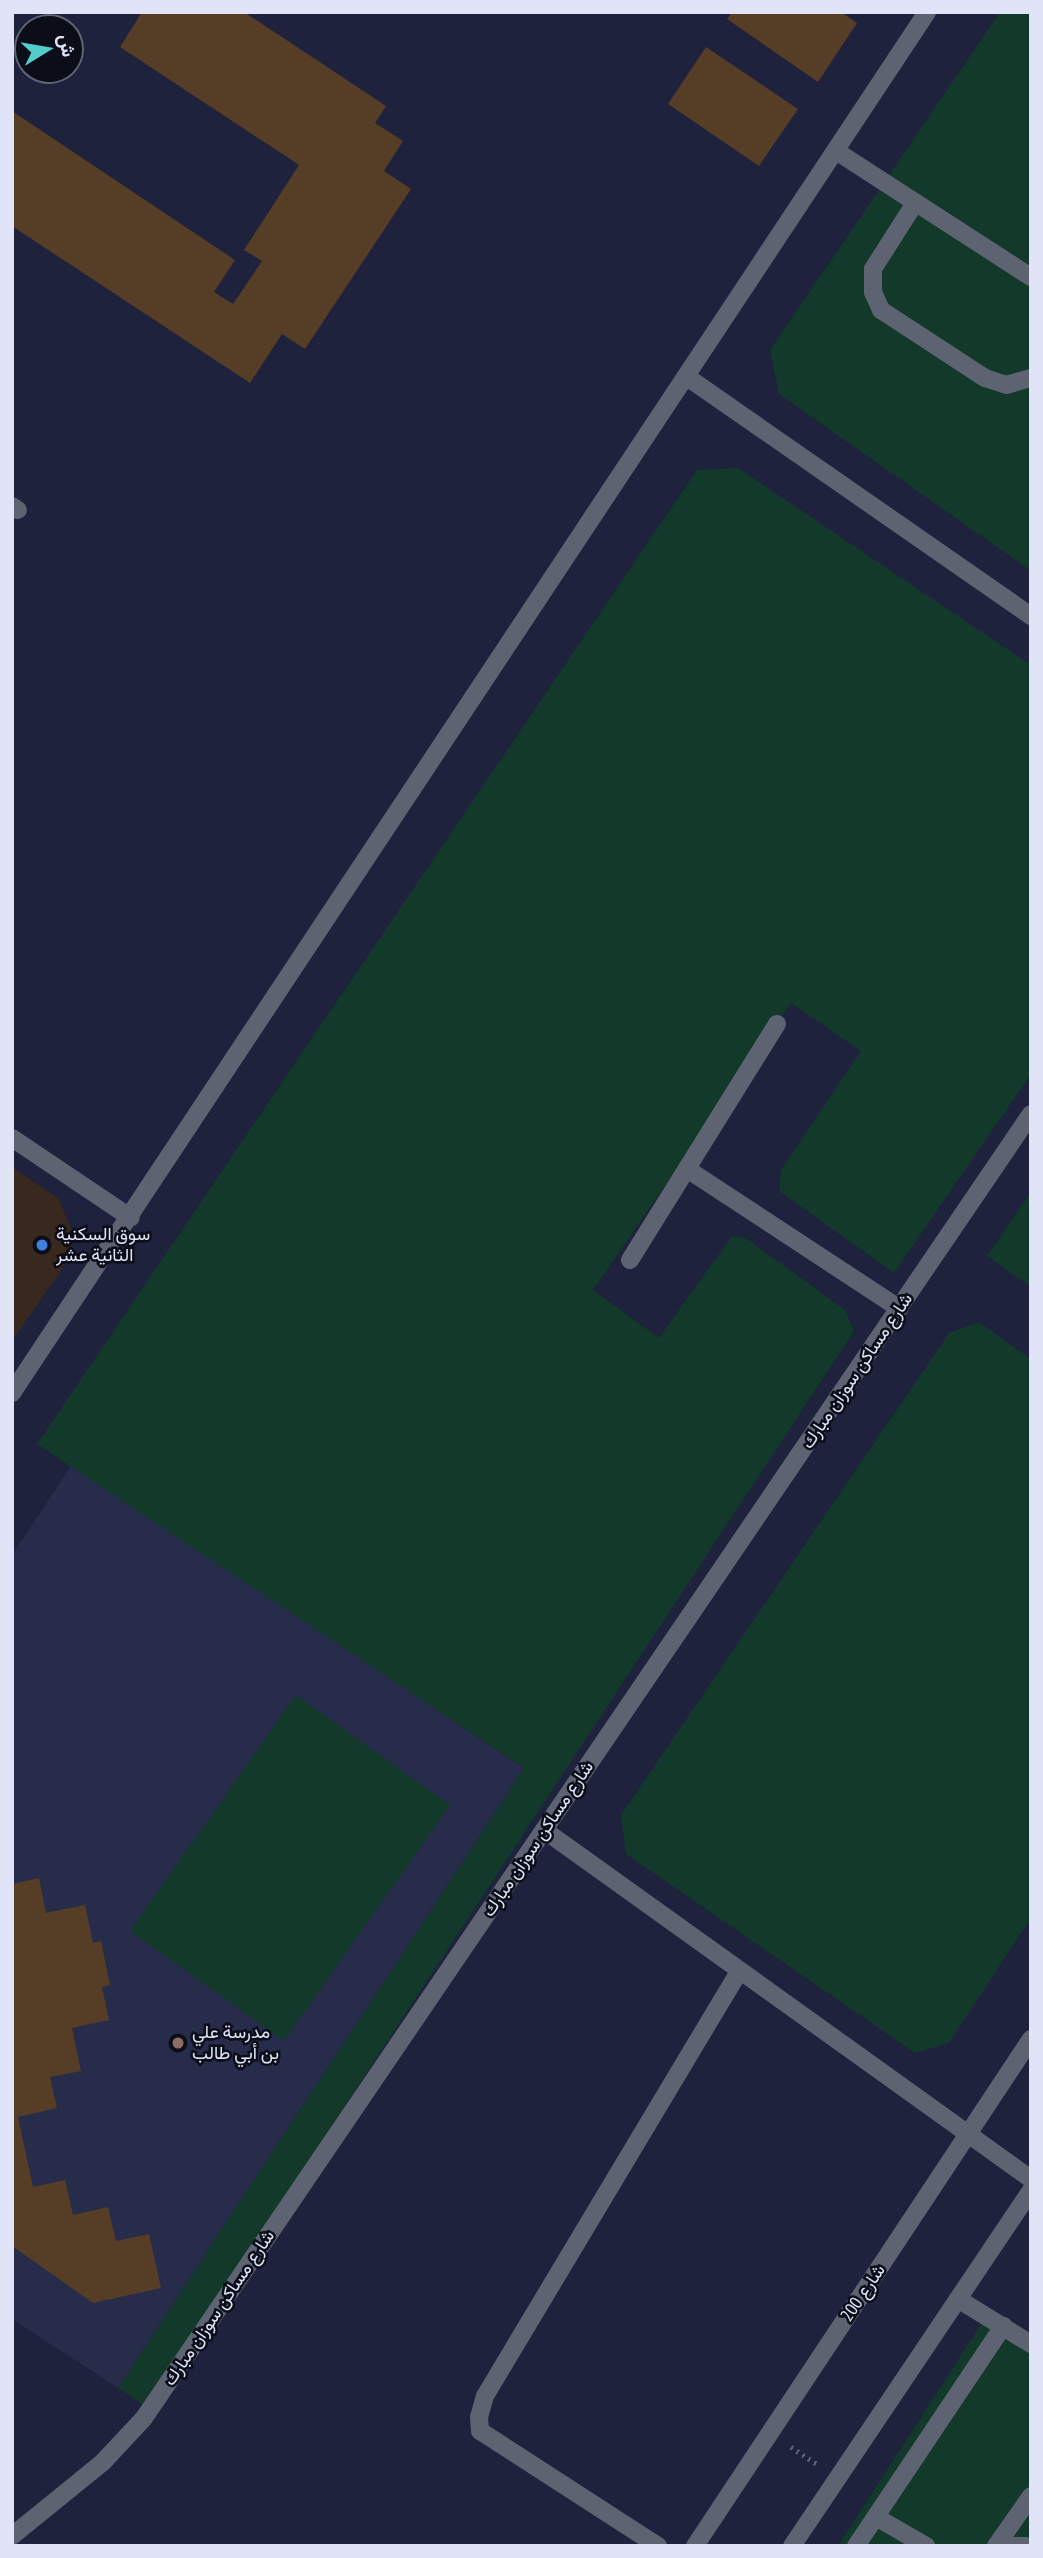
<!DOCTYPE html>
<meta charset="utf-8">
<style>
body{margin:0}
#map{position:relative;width:1043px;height:2558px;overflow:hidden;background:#1e223d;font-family:"PT Sans Narrow",Vazirmatn,sans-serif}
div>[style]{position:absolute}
.commercial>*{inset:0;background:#38281e}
.built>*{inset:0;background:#272c4b}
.green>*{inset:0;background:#12392a}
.building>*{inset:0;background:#553d26}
.path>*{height:4.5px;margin-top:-2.25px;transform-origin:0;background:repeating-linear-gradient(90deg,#60647c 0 2px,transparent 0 7px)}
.minor>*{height:18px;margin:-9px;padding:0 9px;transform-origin:9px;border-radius:9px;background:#5e6372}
.dots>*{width:19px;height:19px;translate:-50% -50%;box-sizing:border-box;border:4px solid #0b0d19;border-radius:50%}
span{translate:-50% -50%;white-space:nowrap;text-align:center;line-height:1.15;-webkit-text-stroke:5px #0b0d19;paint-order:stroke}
.poi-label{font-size:18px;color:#e0e4f6}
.left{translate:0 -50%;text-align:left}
.street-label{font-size:18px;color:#e0e4f6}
.frame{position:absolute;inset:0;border:14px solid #e0e4f6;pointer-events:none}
.north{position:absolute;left:14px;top:14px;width:70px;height:70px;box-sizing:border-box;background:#0b0d19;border:2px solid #606371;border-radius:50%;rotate:79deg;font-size:19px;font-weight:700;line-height:28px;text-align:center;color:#e0e4f6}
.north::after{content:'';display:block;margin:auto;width:24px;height:32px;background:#53cdcb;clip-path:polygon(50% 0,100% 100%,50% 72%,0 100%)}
</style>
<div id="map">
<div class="commercial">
<div style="clip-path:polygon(12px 1167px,59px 1199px,72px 1232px,69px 1259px,12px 1341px)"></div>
</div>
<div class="built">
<div style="clip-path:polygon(71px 1466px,524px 1768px,118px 2388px,12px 2319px,12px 1555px)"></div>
</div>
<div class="green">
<div style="clip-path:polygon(1000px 12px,1031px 12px,1031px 571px,779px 394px,770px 350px)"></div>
<div style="clip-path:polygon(738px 468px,1031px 665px,1031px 1074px,894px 1273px,779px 1191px,781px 1170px,861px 1051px,791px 1003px,593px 1290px,659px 1338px,732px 1236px,747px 1239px,845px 1310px,854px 1331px,147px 2407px,118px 2388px,524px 1768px,37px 1444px,697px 470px)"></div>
<div style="clip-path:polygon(1031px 1192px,1031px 1287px,987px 1256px)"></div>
<div style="clip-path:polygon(979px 1322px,1031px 1359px,1031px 1918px,949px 2043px,915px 2053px,626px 1854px,621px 1815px,949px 1333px)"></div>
<div style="clip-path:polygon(296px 1695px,450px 1805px,284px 2041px,130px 1931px)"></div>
<div style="clip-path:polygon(985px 2318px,1031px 2349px,1031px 2546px,838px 2546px)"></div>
</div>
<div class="building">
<div style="clip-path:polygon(142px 12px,244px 12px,386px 106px,375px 123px,403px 141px,384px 171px,411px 189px,305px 349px,282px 334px,250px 383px,12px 226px,12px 111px,235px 260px,214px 292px,233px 304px,262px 261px,244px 250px,299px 165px,120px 47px)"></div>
<div style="clip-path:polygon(732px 12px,841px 12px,857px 23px,818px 82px,727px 19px)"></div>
<div style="clip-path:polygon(706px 47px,798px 109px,759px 166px,668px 104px)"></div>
<div style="clip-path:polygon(39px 1878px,46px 1913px,85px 1905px,93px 1943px,101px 1941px,110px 1985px,102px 1987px,109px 2020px,72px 2028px,81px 2071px,50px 2077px,57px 2108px,18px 2117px,33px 2187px,65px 2180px,73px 2215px,108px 2207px,116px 2241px,149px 2234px,161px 2288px,93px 2303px,12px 2246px,12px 1884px)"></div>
</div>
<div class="path">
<div style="left:791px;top:2447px;width:30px;rotate:33deg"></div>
</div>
<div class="minor">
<div style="left:836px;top:151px;width:232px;rotate:32.9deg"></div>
<div style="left:915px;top:203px;width:78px;rotate:122.5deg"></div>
<div style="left:873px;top:269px;width:23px;rotate:90deg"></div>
<div style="left:873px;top:292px;width:20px;rotate:66deg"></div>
<div style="left:881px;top:310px;width:124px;rotate:33.2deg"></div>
<div style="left:985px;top:378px;width:22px;rotate:18deg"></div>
<div style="left:1006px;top:385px;width:26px;rotate:-16deg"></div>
<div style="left:687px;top:377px;width:419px;rotate:34.8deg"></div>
<div style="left:12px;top:506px;width:7px;rotate:34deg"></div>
<div style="left:12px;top:1138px;width:143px;rotate:33.9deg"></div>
<div style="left:687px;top:1169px;width:254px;rotate:33.3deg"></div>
<div style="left:630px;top:1260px;width:278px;rotate:-58.1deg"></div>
<div style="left:12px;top:1393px;width:1657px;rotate:-56.47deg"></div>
<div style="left:544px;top:1830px;width:599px;rotate:35.63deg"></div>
<div style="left:958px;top:2299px;width:86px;rotate:31.7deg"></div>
<div style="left:876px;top:2517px;width:58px;rotate:30.1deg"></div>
<div style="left:12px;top:2536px;width:117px;rotate:-39.1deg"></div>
<div style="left:103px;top:2462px;width:60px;rotate:-47deg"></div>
<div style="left:144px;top:2418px;width:1577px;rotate:-55.78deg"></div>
<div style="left:658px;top:2546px;width:212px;rotate:-147.1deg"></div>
<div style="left:480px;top:2431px;width:14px;rotate:-94deg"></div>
<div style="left:479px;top:2417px;width:22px;rotate:-74deg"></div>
<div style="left:485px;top:2396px;width:495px;rotate:-59.1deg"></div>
<div style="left:695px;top:2546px;width:608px;rotate:-56.47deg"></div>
<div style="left:792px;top:2546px;width:429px;rotate:-56.1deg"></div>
<div style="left:856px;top:2546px;width:265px;rotate:-56.2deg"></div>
<div style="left:996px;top:2546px;width:61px;rotate:-55deg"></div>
<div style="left:1008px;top:2546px;width:18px"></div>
</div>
<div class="dots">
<div style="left:42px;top:1245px;background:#3f7fe0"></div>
<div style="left:178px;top:2043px;background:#8d6e63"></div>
</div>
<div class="poi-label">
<span class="left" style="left:56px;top:1245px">سوق السكنية<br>الثانية عشر</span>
<span class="left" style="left:192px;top:2043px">مدرسة علي<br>بن أبي طالب</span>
</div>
<div class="street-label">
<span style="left:857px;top:1371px;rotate:-56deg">شارع مساكن سوزان مبارك</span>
<span style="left:538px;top:1839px;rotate:-56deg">شارع مساكن سوزان مبارك</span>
<span style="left:863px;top:2293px;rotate:-56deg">شارع 200</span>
<span style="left:219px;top:2308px;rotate:-56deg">شارع مساكن سوزان مبارك</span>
</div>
<div class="frame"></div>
<div class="north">ش</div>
</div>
